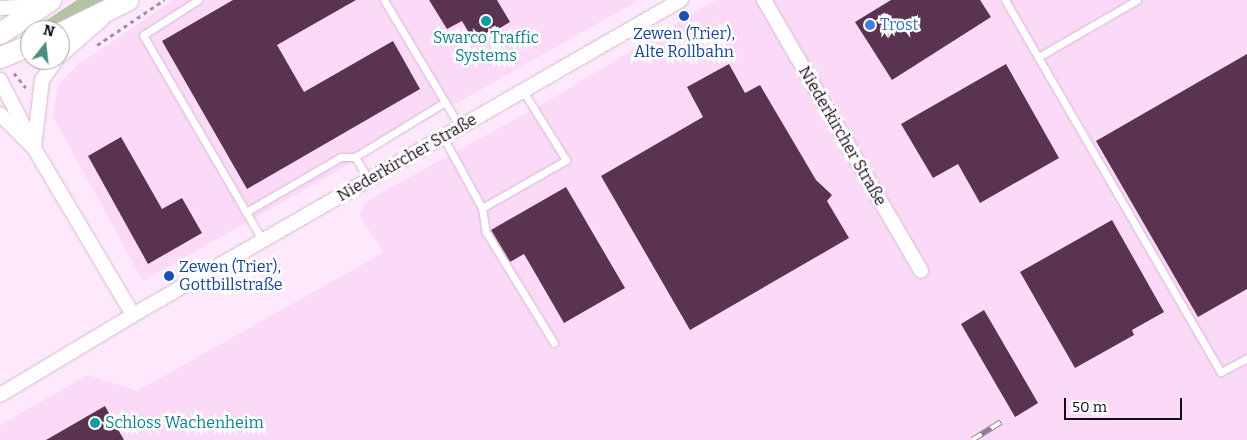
<!DOCTYPE html>
<meta charset="utf-8">
<style>
body{margin:0}
#map{position:relative;width:1247px;height:440px;overflow:hidden;background:#fee8fb;font-family:Bitter,serif}
div>[style]{position:absolute}
.built>*{inset:0;background:#fbdaf8}
.green>*{inset:0;background:#b4c3a2}
.building>*{inset:0;background:#593350}
.path>*{height:2.5px;margin-top:-1.25px;transform-origin:0;background:repeating-linear-gradient(90deg,#a1909f 0 4px,transparent 0 8px)}
.roads{filter:drop-shadow(0 0 1px #d3b9d1) drop-shadow(0 0 1px #d3b9d1)}
.lane>*{height:7px;margin:-3.5px;padding:0 3.5px;transform-origin:3.5px;border-radius:3.5px;background:#fff}
.street>*{height:14px;margin:-7px;padding:0 7px;transform-origin:7px;border-radius:7px;background:#fff}
.primary>*{height:21px;margin:-10.5px;padding:0 10.5px;transform-origin:10.5px;border-radius:10.5px;background:#fff}
.rail>*{height:5.5px;margin-top:-2.75px;transform-origin:0;background:repeating-linear-gradient(90deg,#fff 0 11px,#8e7e8c 0 22px);box-sizing:border-box;border-block:1px solid #8e7e8c}
.dots>*{width:14px;height:14px;translate:-50% -50%;box-sizing:border-box;border:2px solid #fff;border-radius:50%}
span{translate:-50% -50%;white-space:nowrap;text-align:center;line-height:1.15;-webkit-text-stroke:5px #fff;paint-order:stroke}
.shop-label{font-size:16px;color:#366cbe}
.left{translate:0 -50%;text-align:left}
.transit-label{font-size:16px;color:#164399}
.culture-label{font-size:16px;color:#0d838f}
.street-label{font-size:16px;color:#150c14}
.north{position:absolute;left:20px;top:20px;width:50px;height:50px;box-sizing:border-box;background:#fff;border:1px solid #a19ea1;border-radius:50%;rotate:16deg;font-size:14px;font-weight:700;line-height:20px;text-align:center;color:#150c14}
.north::after{content:'';display:block;margin:auto;width:18px;height:22px;background:#488d81;clip-path:polygon(50% 0,100% 100%,50% 72%,0 100%)}
.scale{position:absolute;left:1064px;top:398px;width:118px;height:22px;box-sizing:border-box;border:2px solid #150c14;border-top:0;padding-left:6px;font-size:15px;line-height:18px;white-space:nowrap;color:#150c14;-webkit-text-stroke:4px #fff;paint-order:stroke}
</style>
<div id="map">
<div class="built">
<div style="clip-path:polygon(174px 0,639px 0,143px 281px,53px 116px,58px 85px,79px 64px)"></div>
<div style="clip-path:polygon(716px 0,1247px 0,1247px 440px,0 440px,0 425px,88px 375px,137px 391px,374px 258px,383px 252px,360px 216px,365px 202px,546px 102px)"></div>
</div>
<div class="green">
<div style="clip-path:polygon(77px 0,109px 0,49px 30px,32px 30px)"></div>
</div>
<div class="building">
<div style="clip-path:polygon(233px 0,356px 0,277px 45px,304px 92px,393px 41px,420px 89px,247px 189px,162px 41px)"></div>
<div style="clip-path:polygon(429px 0,497px 0,510px 22px,475px 43px,462px 21px,447px 29px)"></div>
<div style="clip-path:polygon(891px 0,980px 0,991px 17px,892px 80px,855px 22px)"></div>
<div style="clip-path:polygon(1247px 54px,1247px 289px,1198px 317px,1096px 141px)"></div>
<div style="clip-path:polygon(729px 64px,745px 93px,760px 85px,816px 180px,832px 195px,827px 201px,849px 238px,690px 330px,601px 176px,703px 117px,687px 87px)"></div>
<div style="clip-path:polygon(1006px 64px,1059px 158px,980px 203px,958px 164px,933px 178px,901px 124px)"></div>
<div style="clip-path:polygon(121px 137px,162px 209px,182px 198px,202px 233px,148px 264px,88px 156px)"></div>
<div style="clip-path:polygon(566px 187px,625px 288px,564px 323px,524px 254px,510px 262px,491px 230px)"></div>
<div style="clip-path:polygon(1112px 220px,1164px 312px,1132px 330px,1134px 335px,1075px 368px,1020px 272px)"></div>
<div style="clip-path:polygon(984px 310px,1038px 403px,1015px 417px,961px 324px)"></div>
<div style="clip-path:polygon(105px 406px,124px 440px,46px 440px)"></div>
</div>
<div class="path">
<div style="left:97px;top:45px;width:81px;rotate:-33.9deg"></div>
<div style="left:14px;top:73px;width:19px;rotate:51deg"></div>
</div>
<div class="roads">
<div class="lane">
<div style="left:198px;top:0;width:65px;rotate:147.5deg"></div>
<div style="left:143px;top:35px;width:238px;rotate:59.8deg"></div>
<div style="left:384px;top:0;width:148px;rotate:59.1deg"></div>
<div style="left:1005px;top:0;width:430px;rotate:59.9deg"></div>
<div style="left:1221px;top:372px;width:30px;rotate:-28deg"></div>
<div style="left:1040px;top:56px;width:112px;rotate:-30deg"></div>
<div style="left:443px;top:137px;width:81px;rotate:61.2deg"></div>
<div style="left:482px;top:208px;width:24px;rotate:81deg"></div>
<div style="left:486px;top:232px;width:130px;rotate:58.5deg"></div>
<div style="left:355px;top:157px;width:105px;rotate:-31.4deg"></div>
<div style="left:482px;top:208px;width:97px;rotate:-29.7deg"></div>
<div style="left:566px;top:160px;width:81px;rotate:-121.9deg"></div>
<div style="left:246px;top:212px;width:110px;rotate:-30.1deg"></div>
<div style="left:341px;top:157px;width:14px"></div>
<div style="left:355px;top:157px;width:27px;rotate:59deg"></div>
</div>
<div class="street">
<div style="left:764px;top:0;width:313px;rotate:59.9deg"></div>
<div style="left:0;top:8px;width:34px;rotate:-3deg"></div>
<div style="left:60px;top:56px;width:55px;rotate:-41.3deg"></div>
<div style="left:0;top:80px;width:68px;rotate:62.7deg"></div>
<div style="left:0;top:114px;width:48px;rotate:45deg"></div>
<div style="left:34px;top:148px;width:194px;rotate:59.3deg"></div>
<div style="left:34px;top:148px;width:68px;rotate:-83.3deg"></div>
<div style="left:42px;top:80px;width:24px;rotate:-55deg"></div>
<div style="left:0;top:395px;width:155px;rotate:-31deg"></div>
<div style="left:133px;top:315px;width:632px;rotate:-29.89deg"></div>
</div>
<div class="primary">
<div style="left:0;top:33px;width:60px;rotate:-33.4deg"></div>
<div style="left:60px;top:33px;width:75px;rotate:-26.2deg"></div>
<div style="left:0;top:57px;width:32px;rotate:-22deg"></div>
</div>
</div>
<div class="rail">
<div style="left:972px;top:440px;width:34px;rotate:-32deg"></div>
</div>
<div class="dots">
<div style="left:684px;top:16px;background:#1a4fb4"></div>
<div style="left:486px;top:21px;background:#0f9aa8"></div>
<div style="left:870px;top:25px;background:#3f7fe0"></div>
<div style="left:169px;top:276px;background:#1a4fb4"></div>
<div style="left:95px;top:423px;background:#0f9aa8"></div>
</div>
<div class="shop-label">
<span class="left" style="left:880px;top:25px">Trost</span>
</div>
<div class="transit-label">
<span style="left:684px;top:43px">Zewen (Trier),<br>Alte Rollbahn</span>
<span class="left" style="left:179px;top:276px">Zewen (Trier),<br>Gottbillstraße</span>
</div>
<div class="culture-label">
<span style="left:486px;top:47px">Swarco Traffic<br>Systems</span>
<span class="left" style="left:105px;top:423px">Schloss Wachenheim</span>
</div>
<div class="street-label">
<span style="left:842px;top:136px;rotate:60deg">Niederkircher Straße</span>
<span style="left:407px;top:158px;rotate:-30deg">Niederkircher Straße</span>
</div>
<div class="north">N</div>
<div class="scale">50 m</div>
</div>
